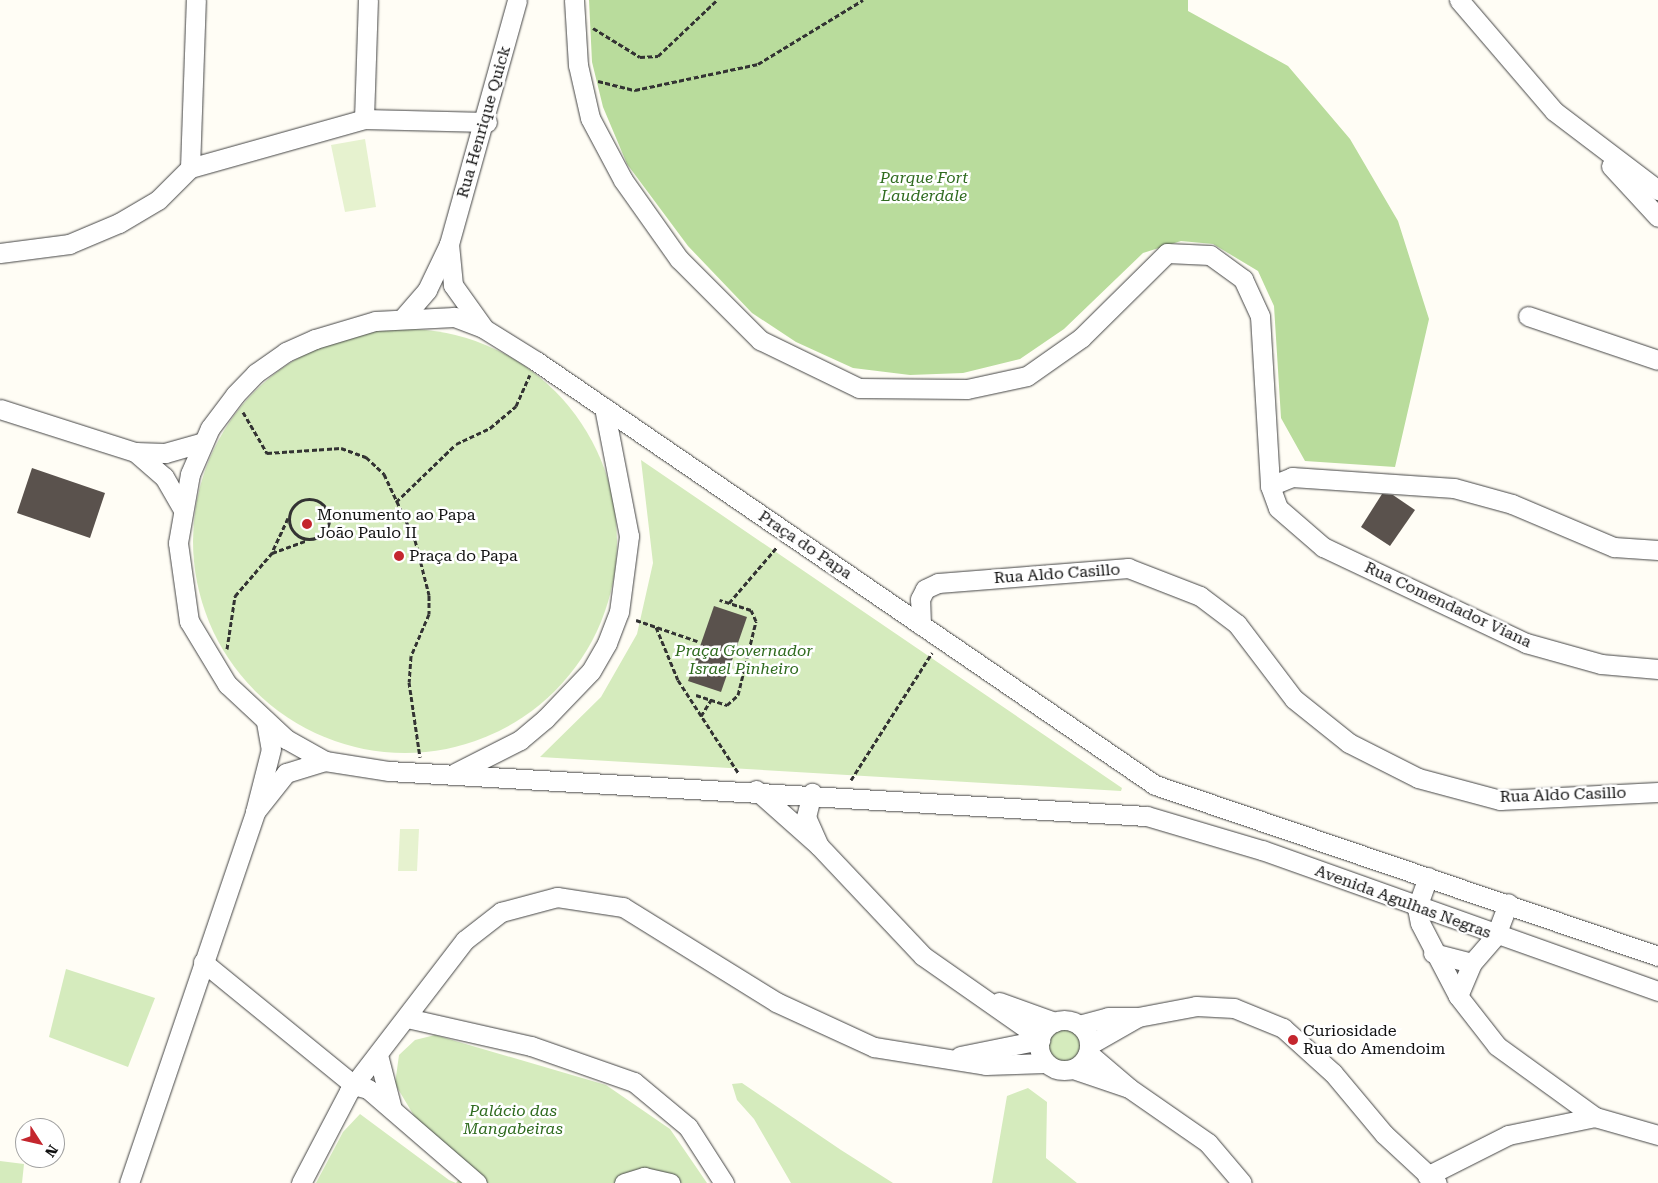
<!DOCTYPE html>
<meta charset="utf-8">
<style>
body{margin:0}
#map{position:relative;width:1658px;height:1183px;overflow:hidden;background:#fffdf5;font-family:"Roboto Serif",serif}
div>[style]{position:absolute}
.green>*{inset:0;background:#d5ebbd}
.round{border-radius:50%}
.forest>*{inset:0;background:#b9dc9c}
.pitch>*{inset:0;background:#e6f2cf}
.building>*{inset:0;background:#5a524d}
.path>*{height:3px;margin-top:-1.5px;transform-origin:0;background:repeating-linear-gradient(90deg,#333 0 5px,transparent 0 7.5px)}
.path>.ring{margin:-1.5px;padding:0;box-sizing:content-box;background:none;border:3px solid #333;border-radius:50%}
.roads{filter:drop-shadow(0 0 1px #444) drop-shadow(0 0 1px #444)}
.minor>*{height:19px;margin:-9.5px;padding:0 9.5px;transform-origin:9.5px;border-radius:9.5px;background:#fff}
.minor>.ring{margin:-9.5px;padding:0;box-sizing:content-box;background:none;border:19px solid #fff;border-radius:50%}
.dots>*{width:14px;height:14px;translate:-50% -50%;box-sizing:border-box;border:2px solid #fff;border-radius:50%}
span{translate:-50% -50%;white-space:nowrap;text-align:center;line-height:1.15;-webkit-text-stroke:5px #fff;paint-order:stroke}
.street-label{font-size:16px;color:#111}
.park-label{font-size:16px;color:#2f6b1f;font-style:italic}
.poi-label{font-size:16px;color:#111}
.left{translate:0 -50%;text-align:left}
.north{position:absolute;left:15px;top:1118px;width:50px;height:50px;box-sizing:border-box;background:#fff;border:1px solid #a0a0a0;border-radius:50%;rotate:125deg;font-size:14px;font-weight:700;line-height:20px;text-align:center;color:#111}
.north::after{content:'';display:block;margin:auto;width:18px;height:22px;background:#c4262e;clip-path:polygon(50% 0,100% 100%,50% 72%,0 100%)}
</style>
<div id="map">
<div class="green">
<div class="round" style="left:193px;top:329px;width:424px;height:424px"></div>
<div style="clip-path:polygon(641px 460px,1122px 788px,1121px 791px,540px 757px,601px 697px,637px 634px,653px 563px)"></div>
<div style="clip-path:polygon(66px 969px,155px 998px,128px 1067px,49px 1037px)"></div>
<div class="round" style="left:1045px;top:1026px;width:38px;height:38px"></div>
<div style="clip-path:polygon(435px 1035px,606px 1085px,670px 1129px,707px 1183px,316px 1183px,343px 1132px,360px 1114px,449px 1180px,456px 1183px,468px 1167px,416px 1119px,395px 1084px,399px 1055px,415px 1040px)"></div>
<div style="clip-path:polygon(742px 1083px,841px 1150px,893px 1183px,791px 1183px,754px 1119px,737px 1100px,732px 1084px)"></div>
<div style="clip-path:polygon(1028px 1088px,1047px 1102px,1046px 1158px,1077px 1183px,992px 1183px,1007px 1096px)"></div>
<div style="clip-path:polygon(0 1161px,24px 1164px,22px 1183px,0 1183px)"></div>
</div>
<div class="forest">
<div style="clip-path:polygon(589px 0,1188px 0,1188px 11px,1288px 66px,1350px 139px,1398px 221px,1429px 319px,1395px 467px,1305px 461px,1281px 418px,1274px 306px,1258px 271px,1213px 244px,1181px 241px,1143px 253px,1064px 329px,1020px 359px,963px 373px,910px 375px,853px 368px,796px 342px,752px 313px,688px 246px,627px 164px,603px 107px,592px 62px)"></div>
</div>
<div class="pitch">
<div style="clip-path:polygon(365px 139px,376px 207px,345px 212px,331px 145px)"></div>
<div style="clip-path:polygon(400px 829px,419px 829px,417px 871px,398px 871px)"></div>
</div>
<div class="building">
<div style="clip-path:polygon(32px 468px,105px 493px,90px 538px,17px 513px)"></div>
<div style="clip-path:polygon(1382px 494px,1393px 495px,1415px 510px,1390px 546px,1361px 527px)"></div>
<div style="clip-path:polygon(714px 606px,747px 617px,721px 692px,688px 681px)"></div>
</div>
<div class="path">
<div style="left:593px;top:28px;width:55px;rotate:31.7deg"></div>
<div style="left:640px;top:57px;width:18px;rotate:-3deg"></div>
<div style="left:658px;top:56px;width:81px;rotate:-43.5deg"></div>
<div style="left:598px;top:81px;width:38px;rotate:14deg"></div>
<div style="left:635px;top:90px;width:126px;rotate:-11.9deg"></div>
<div style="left:758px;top:64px;width:123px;rotate:-31.4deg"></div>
<div style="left:243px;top:412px;width:48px;rotate:59.7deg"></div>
<div style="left:267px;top:453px;width:74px;rotate:-3.9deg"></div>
<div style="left:341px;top:448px;width:27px;rotate:20deg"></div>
<div style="left:366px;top:457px;width:25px;rotate:43deg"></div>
<div style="left:384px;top:474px;width:73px;rotate:64.8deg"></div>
<div style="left:415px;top:540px;width:57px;rotate:75.7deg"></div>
<div style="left:429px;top:595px;width:19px;rotate:90deg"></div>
<div style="left:429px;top:614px;width:46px;rotate:113.2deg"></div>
<div style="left:411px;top:656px;width:26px;rotate:94deg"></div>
<div style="left:409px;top:682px;width:76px;rotate:81.7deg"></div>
<div class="ring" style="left:289px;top:499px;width:37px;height:37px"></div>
<div style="left:396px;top:502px;width:83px;rotate:-44deg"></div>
<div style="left:456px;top:444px;width:38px;rotate:-25deg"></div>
<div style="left:490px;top:428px;width:34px;rotate:-40deg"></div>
<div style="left:516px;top:406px;width:34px;rotate:-66deg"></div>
<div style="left:288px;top:518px;width:38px;rotate:115deg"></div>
<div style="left:272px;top:553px;width:37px;rotate:-20deg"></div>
<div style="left:729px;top:603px;width:74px;rotate:-49.4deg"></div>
<div style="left:636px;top:620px;width:65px;rotate:19deg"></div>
<div style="left:656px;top:627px;width:57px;rotate:67.5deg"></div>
<div style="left:678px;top:680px;width:112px;rotate:57deg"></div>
<div style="left:227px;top:649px;width:54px;rotate:-81.4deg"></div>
<div style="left:235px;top:596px;width:57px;rotate:-49.3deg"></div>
<div style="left:696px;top:695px;width:33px;rotate:18deg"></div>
<div style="left:727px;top:705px;width:15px;rotate:-42deg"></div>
<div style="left:738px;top:695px;width:76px;rotate:-76.3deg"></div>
<div style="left:756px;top:621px;width:12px;rotate:-114deg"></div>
<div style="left:751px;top:610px;width:33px;rotate:-162deg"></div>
<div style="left:701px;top:716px;width:19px;rotate:-58deg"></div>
<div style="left:851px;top:780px;width:151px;rotate:-57.5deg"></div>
</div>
<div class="roads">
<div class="minor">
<div style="left:574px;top:0;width:65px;rotate:86.5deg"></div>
<div style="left:578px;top:65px;width:54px;rotate:77.2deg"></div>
<div style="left:590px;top:118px;width:70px;rotate:62deg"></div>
<div style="left:623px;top:180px;width:97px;rotate:54.7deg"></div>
<div style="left:679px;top:259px;width:115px;rotate:45deg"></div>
<div style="left:760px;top:340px;width:110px;rotate:25.9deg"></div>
<div style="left:859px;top:388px;width:108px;rotate:0.5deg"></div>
<div style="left:967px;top:389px;width:61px;rotate:-12.2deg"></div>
<div style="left:1027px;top:376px;width:66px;rotate:-35.1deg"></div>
<div style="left:1081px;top:338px;width:121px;rotate:-44.7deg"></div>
<div style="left:1167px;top:253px;width:43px;rotate:2.7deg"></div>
<div style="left:1210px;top:255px;width:41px;rotate:36deg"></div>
<div style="left:1243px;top:279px;width:41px;rotate:65.3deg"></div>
<div style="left:1260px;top:316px;width:170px;rotate:86.6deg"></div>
<div style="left:1270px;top:486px;width:23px;rotate:70deg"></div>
<div style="left:1278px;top:508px;width:60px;rotate:40.9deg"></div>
<div style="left:1323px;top:547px;width:225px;rotate:25.3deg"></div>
<div style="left:1526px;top:643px;width:78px;rotate:15.6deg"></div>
<div style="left:1601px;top:664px;width:57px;rotate:5deg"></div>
<div style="left:1459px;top:0;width:146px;rotate:49.4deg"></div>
<div style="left:1554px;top:111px;width:131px;rotate:37.2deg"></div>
<div style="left:364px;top:119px;width:119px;rotate:-88.1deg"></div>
<div style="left:1611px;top:166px;width:69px;rotate:47.3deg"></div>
<div style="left:190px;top:168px;width:168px;rotate:-88deg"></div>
<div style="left:449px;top:244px;width:253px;rotate:-74.4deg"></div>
<div style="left:0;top:253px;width:70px;rotate:-7.4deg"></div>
<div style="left:69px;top:244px;width:54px;rotate:-22.8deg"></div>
<div style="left:119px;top:223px;width:45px;rotate:-30.5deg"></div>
<div style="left:158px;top:200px;width:45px;rotate:-45deg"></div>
<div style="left:190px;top:168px;width:181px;rotate:-15.7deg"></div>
<div style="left:364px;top:119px;width:123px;rotate:1.4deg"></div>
<div style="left:1528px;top:316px;width:137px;rotate:18.7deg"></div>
<div style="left:402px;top:319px;width:38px;rotate:-49deg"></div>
<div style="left:427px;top:290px;width:51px;rotate:-64.4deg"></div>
<div style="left:449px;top:244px;width:41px;rotate:84.4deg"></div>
<div style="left:453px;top:285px;width:52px;rotate:54.5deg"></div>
<div style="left:0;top:409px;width:142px;rotate:17.7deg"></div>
<div style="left:1270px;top:486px;width:24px;rotate:-22deg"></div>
<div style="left:1292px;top:477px;width:162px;rotate:3.9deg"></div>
<div style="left:1454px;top:488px;width:60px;rotate:15.4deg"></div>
<div style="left:1512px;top:504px;width:111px;rotate:22.9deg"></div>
<div style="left:1614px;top:547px;width:44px;rotate:3.9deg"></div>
<div style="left:182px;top:508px;width:36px;rotate:-120deg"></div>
<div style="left:164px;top:477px;width:38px;rotate:-139deg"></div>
<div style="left:135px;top:452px;width:30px;rotate:2deg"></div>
<div style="left:165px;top:453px;width:37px;rotate:-16deg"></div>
<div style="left:921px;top:625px;width:26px;rotate:-92deg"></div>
<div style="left:920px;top:599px;width:11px;rotate:-63deg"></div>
<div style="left:925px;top:589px;width:14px;rotate:-25deg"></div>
<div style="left:938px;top:583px;width:191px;rotate:-4.5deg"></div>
<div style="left:1128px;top:568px;width:77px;rotate:21.3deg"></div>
<div style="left:1200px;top:596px;width:46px;rotate:37.1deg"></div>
<div style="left:1237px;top:624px;width:94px;rotate:52.8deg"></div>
<div style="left:1294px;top:699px;width:70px;rotate:38.7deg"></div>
<div style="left:1349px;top:743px;width:77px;rotate:26.9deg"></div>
<div style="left:1418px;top:778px;width:85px;rotate:15deg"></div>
<div style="left:1500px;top:800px;width:158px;rotate:-2.9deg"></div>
<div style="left:266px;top:722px;width:27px;rotate:80deg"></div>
<div style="left:271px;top:749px;width:65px;rotate:104.3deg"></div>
<div style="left:255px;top:812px;width:50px;rotate:-51.5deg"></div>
<div style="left:286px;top:773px;width:41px;rotate:-17.1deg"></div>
<div style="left:455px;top:773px;width:73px;rotate:-26.9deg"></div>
<div style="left:520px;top:740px;width:33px;rotate:-40deg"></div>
<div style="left:545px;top:719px;width:66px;rotate:-46.2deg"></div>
<div style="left:591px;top:671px;width:32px;rotate:-60deg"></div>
<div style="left:607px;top:643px;width:33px;rotate:-69deg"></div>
<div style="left:619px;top:612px;width:77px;rotate:-82.5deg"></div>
<div style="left:629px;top:536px;width:131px;rotate:-101deg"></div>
<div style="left:756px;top:790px;width:84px;rotate:41.6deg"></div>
<div style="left:819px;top:846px;width:32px;rotate:-114deg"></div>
<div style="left:806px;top:817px;width:25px;rotate:-76deg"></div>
<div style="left:819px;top:846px;width:151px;rotate:46.6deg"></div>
<div style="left:923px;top:956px;width:143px;rotate:35deg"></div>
<div style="left:1428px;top:877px;width:33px;rotate:110deg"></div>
<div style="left:1417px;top:908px;width:15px;rotate:79deg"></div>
<div style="left:1420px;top:923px;width:82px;rotate:62.5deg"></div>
<div style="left:1458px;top:996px;width:63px;rotate:52deg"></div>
<div style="left:1497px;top:1046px;width:121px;rotate:35.9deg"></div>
<div style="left:1433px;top:953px;width:40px;rotate:14.4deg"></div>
<div style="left:1658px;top:956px;width:531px;rotate:-161.22deg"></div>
<div style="left:1155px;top:785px;width:750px;rotate:-145.59deg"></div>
<div style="left:536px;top:361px;width:62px;rotate:-148.1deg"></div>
<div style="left:483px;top:328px;width:31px;rotate:-159deg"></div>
<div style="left:454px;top:317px;width:79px;rotate:177.1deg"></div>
<div style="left:375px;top:321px;width:63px;rotate:163.3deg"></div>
<div style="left:315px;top:339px;width:32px;rotate:156deg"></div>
<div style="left:286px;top:352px;width:37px;rotate:145deg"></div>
<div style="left:256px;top:373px;width:30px;rotate:134deg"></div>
<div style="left:235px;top:395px;width:41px;rotate:127.1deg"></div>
<div style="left:210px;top:428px;width:50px;rotate:113.5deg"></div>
<div style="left:190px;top:474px;width:70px;rotate:99.9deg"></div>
<div style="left:178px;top:543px;width:79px;rotate:82deg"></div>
<div style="left:189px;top:621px;width:74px;rotate:58.9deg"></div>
<div style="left:227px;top:684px;width:81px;rotate:43deg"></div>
<div style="left:286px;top:739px;width:45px;rotate:29.4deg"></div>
<div style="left:325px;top:761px;width:65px;rotate:8.9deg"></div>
<div style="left:389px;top:771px;width:759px;rotate:3.4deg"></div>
<div style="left:1147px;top:816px;width:120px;rotate:16.5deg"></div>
<div style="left:1262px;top:850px;width:420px;rotate:19.6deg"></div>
<div style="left:203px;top:962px;width:195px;rotate:39.2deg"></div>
<div style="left:354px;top:1085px;width:15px;rotate:16deg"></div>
<div style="left:368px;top:1089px;width:144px;rotate:40.8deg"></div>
<div style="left:1458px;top:996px;width:36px;rotate:-67deg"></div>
<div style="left:1472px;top:963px;width:37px;rotate:-49deg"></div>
<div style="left:1496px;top:935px;width:34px;rotate:-69deg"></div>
<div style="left:999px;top:1002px;width:59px;rotate:19.7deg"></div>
<div style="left:407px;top:1018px;width:127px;rotate:12.7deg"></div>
<div style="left:531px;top:1046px;width:109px;rotate:19.3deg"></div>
<div style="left:634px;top:1082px;width:70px;rotate:39.8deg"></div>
<div style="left:688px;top:1127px;width:67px;rotate:57.3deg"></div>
<div class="ring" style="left:1039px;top:1020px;width:31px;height:31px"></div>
<div style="left:1079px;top:1025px;width:30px;rotate:-15deg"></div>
<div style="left:1108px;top:1017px;width:29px"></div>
<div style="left:1089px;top:1045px;width:56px;rotate:-29.7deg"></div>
<div style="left:1138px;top:1017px;width:59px;rotate:-10.7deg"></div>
<div style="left:1196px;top:1006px;width:38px;rotate:3deg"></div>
<div style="left:1234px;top:1008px;width:53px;rotate:22.2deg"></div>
<div style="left:1283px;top:1028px;width:67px;rotate:42deg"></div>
<div style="left:1333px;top:1073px;width:80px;rotate:50.1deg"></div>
<div style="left:1384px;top:1134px;width:72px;rotate:42.8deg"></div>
<div style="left:1088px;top:1053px;width:54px;rotate:40.5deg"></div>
<div style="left:1129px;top:1088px;width:96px;rotate:34.8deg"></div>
<div style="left:1208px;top:1143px;width:52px;rotate:49.6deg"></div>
<div style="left:378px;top:1055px;width:56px;rotate:75.5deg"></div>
<div style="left:960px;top:1056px;width:82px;rotate:-11.3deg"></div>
<div style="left:1073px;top:1069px;width:56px;rotate:18.8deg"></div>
<div style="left:1427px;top:1176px;width:91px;rotate:-26.8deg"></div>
<div style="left:1508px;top:1135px;width:89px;rotate:-11.7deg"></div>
<div style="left:1595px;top:1117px;width:66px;rotate:15.9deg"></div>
<div style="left:129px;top:1183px;width:392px;rotate:-71.2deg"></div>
<div style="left:301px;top:1183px;width:104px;rotate:-62.4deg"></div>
<div style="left:349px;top:1091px;width:190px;rotate:-52.5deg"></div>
<div style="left:465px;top:940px;width:46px;rotate:-37.9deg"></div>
<div style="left:501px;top:912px;width:58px;rotate:-15deg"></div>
<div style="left:557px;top:897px;width:67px;rotate:8.6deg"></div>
<div style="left:623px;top:907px;width:180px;rotate:31.8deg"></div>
<div style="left:776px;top:1002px;width:108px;rotate:24.7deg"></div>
<div style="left:874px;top:1047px;width:113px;rotate:9.1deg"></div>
<div style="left:986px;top:1065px;width:59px;rotate:-1.9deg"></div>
<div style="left:624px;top:1183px;width:21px;rotate:-17deg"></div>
<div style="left:644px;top:1177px;width:27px;rotate:13deg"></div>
</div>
</div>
<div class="dots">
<div style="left:307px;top:524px;background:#c4262e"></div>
<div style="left:399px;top:556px;background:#c4262e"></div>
<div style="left:1293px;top:1040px;background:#c4262e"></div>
</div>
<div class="street-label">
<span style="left:484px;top:122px;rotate:-74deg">Rua Henrique Quick</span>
<span style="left:805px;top:545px;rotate:34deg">Praça do Papa</span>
<span style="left:1057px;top:574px;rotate:-4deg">Rua Aldo Casillo</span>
<span style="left:1448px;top:605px;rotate:25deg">Rua Comendador Viana</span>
<span style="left:1563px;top:795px;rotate:-2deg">Rua Aldo Casillo</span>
<span style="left:1403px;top:902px;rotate:20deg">Avenida Agulhas Negras</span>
</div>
<div class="park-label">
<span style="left:924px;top:187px">Parque Fort<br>Lauderdale</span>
<span style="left:744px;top:660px">Praça Governador<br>Israel Pinheiro</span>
<span style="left:513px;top:1120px">Palácio das<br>Mangabeiras</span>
</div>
<div class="poi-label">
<span class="left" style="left:317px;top:524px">Monumento ao Papa<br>João Paulo II</span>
<span class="left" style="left:409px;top:556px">Praça do Papa</span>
<span class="left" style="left:1303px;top:1040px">Curiosidade<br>Rua do Amendoim</span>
</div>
<div class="north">N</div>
</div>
